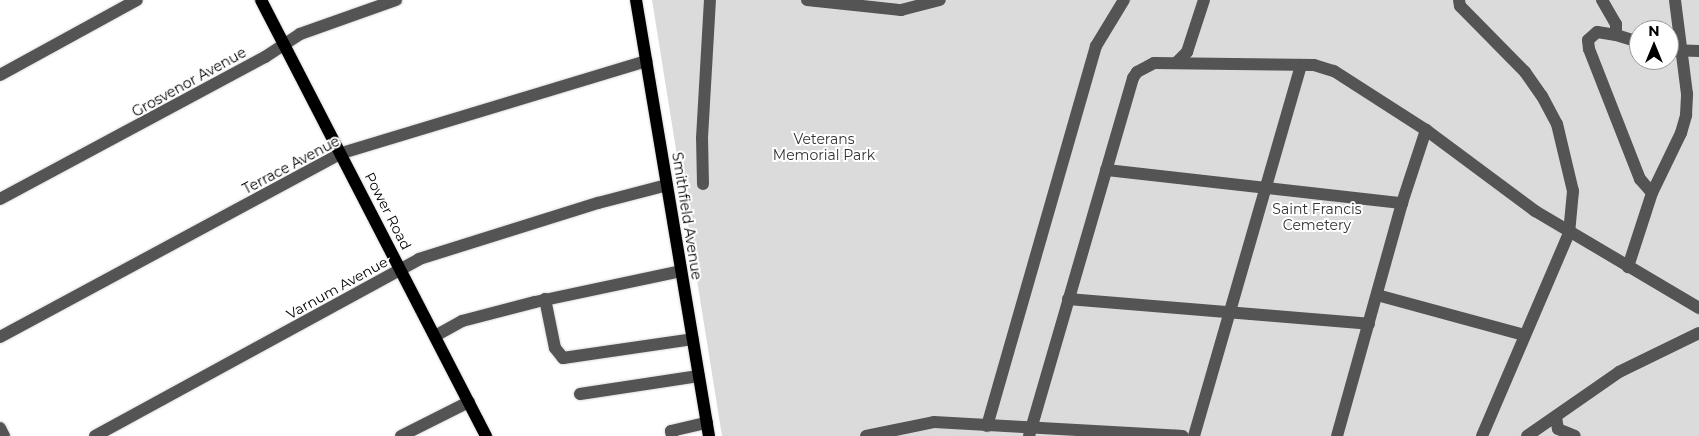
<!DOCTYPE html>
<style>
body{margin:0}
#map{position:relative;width:1699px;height:436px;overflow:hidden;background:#fff;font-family:Montserrat,sans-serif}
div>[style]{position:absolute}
.green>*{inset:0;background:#dbdbdb}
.roads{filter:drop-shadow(0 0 1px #dbdbdb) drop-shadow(0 0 1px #dbdbdb)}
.minor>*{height:12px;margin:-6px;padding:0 6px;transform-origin:6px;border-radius:6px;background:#545454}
.major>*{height:12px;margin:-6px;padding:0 6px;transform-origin:6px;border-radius:6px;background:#000}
span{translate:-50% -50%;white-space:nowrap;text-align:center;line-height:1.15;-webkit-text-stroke:4px #fff;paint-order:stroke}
.street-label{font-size:14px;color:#000}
.park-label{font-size:14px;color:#323232}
.north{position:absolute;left:1629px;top:20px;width:50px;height:50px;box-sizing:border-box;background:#fff;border:1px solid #999;border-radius:50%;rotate:0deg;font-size:14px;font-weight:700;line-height:20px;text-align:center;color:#000}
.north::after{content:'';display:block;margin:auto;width:18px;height:22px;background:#000;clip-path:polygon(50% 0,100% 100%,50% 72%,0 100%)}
</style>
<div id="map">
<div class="green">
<div style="clip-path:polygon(evenodd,652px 0,1699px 0,1699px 436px,722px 436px,652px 0,1639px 30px,1669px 30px,1669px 60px,1639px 60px,1639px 30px)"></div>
</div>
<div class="roads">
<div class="minor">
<div style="left:807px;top:0;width:95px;rotate:6.1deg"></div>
<div style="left:901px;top:10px;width:40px;rotate:-14.4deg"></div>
<div style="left:1459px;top:0;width:6px;rotate:81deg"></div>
<div style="left:1460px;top:6px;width:93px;rotate:45.4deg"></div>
<div style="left:1525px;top:72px;width:29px;rotate:55deg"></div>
<div style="left:1542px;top:96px;width:32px;rotate:62deg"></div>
<div style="left:1557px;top:124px;width:69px;rotate:76.6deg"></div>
<div style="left:1573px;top:191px;width:42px;rotate:95.4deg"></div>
<div style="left:1569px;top:233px;width:221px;rotate:113.2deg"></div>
<div style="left:1602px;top:0;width:28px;rotate:60deg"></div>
<div style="left:1616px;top:24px;width:11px;rotate:90deg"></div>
<div style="left:1616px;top:35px;width:19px;rotate:-171deg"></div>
<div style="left:1597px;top:32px;width:12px;rotate:138deg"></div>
<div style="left:1588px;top:40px;width:9px;rotate:84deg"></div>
<div style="left:1589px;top:49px;width:140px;rotate:68.6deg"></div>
<div style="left:1640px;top:179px;width:18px;rotate:49deg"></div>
<div style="left:1652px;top:193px;width:78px;rotate:108deg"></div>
<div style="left:1616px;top:35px;width:24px;rotate:17deg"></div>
<div style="left:1669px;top:50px;width:30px;rotate:2deg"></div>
<div style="left:1176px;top:63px;width:16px;rotate:-45deg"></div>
<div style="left:1187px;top:52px;width:55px;rotate:-71.9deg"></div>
<div style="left:0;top:75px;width:156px;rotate:-28.7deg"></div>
<div style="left:1106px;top:170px;width:298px;rotate:6.4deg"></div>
<div style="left:1402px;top:203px;width:77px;rotate:-71.8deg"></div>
<div style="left:703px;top:184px;width:46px;rotate:-91.2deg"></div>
<div style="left:702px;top:138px;width:138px;rotate:-86.7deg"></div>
<div style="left:1652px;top:193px;width:67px;rotate:-64.2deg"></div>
<div style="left:1681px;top:133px;width:19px;rotate:-74deg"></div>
<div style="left:1686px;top:115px;width:21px;rotate:-87deg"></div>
<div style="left:1687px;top:94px;width:95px;rotate:-97.3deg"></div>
<div style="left:0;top:199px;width:301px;rotate:-28.2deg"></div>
<div style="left:265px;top:57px;width:42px;rotate:-33.3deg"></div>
<div style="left:300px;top:34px;width:102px;rotate:-19.5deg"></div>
<div style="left:1377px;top:295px;width:152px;rotate:15.2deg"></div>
<div style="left:545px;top:299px;width:50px;rotate:78.5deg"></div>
<div style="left:555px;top:348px;width:13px;rotate:51deg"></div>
<div style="left:563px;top:358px;width:131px;rotate:-8.3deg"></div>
<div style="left:1068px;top:299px;width:302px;rotate:4.7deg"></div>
<div style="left:435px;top:336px;width:31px;rotate:-29deg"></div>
<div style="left:462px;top:321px;width:75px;rotate:-14.6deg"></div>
<div style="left:535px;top:302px;width:149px;rotate:-12deg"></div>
<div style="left:0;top:337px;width:388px;rotate:-28.3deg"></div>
<div style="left:342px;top:153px;width:318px;rotate:-16.8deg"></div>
<div style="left:580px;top:394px;width:120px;rotate:-8.6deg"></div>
<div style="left:1556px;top:417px;width:12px;rotate:81deg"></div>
<div style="left:1558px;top:429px;width:18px;rotate:22deg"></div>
<div style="left:987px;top:426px;width:395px;rotate:-74deg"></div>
<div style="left:1096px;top:46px;width:54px;rotate:-58.7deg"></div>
<div style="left:0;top:428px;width:9px;rotate:63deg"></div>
<div style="left:95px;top:436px;width:369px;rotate:-28.6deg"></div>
<div style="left:419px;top:259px;width:188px;rotate:-17.4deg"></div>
<div style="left:598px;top:203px;width:71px;rotate:-14.6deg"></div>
<div style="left:401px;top:436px;width:76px;rotate:-26.6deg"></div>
<div style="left:672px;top:436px;width:5px;rotate:-101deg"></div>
<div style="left:671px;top:431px;width:37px;rotate:-13deg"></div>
<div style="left:866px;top:436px;width:69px;rotate:-11.6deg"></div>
<div style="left:934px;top:422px;width:249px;rotate:3.2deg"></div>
<div style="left:1029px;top:436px;width:373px;rotate:-73.8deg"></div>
<div style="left:1133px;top:78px;width:7px;rotate:-56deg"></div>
<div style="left:1137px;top:72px;width:19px;rotate:-28deg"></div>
<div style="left:1154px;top:63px;width:160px;rotate:0.7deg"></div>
<div style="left:1314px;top:65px;width:21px;rotate:17deg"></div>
<div style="left:1334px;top:71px;width:109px;rotate:32.7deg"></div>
<div style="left:1426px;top:130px;width:136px;rotate:36.6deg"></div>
<div style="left:1535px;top:211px;width:191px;rotate:30.6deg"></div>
<div style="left:1194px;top:436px;width:386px;rotate:-73.9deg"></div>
<div style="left:1337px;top:436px;width:242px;rotate:-74.4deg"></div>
<div style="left:1527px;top:436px;width:112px;rotate:-34.8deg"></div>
<div style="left:1619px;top:372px;width:89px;rotate:-26deg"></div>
</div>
<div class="major">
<div style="left:261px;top:0;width:491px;rotate:62.7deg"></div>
<div style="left:636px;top:0;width:442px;rotate:80.5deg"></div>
</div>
</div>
<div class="street-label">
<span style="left:189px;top:82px;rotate:-29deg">Grosvenor Avenue</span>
<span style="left:291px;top:165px;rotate:-28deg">Terrace Avenue</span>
<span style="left:388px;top:211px;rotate:63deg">Power Road</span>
<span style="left:687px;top:216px;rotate:81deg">Smithfield Avenue</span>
<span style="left:337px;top:288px;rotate:-29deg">Varnum Avenue</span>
</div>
<div class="park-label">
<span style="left:824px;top:147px">Veterans<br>Memorial Park</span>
<span style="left:1317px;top:217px">Saint Francis<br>Cemetery</span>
</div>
<div class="north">N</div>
</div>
